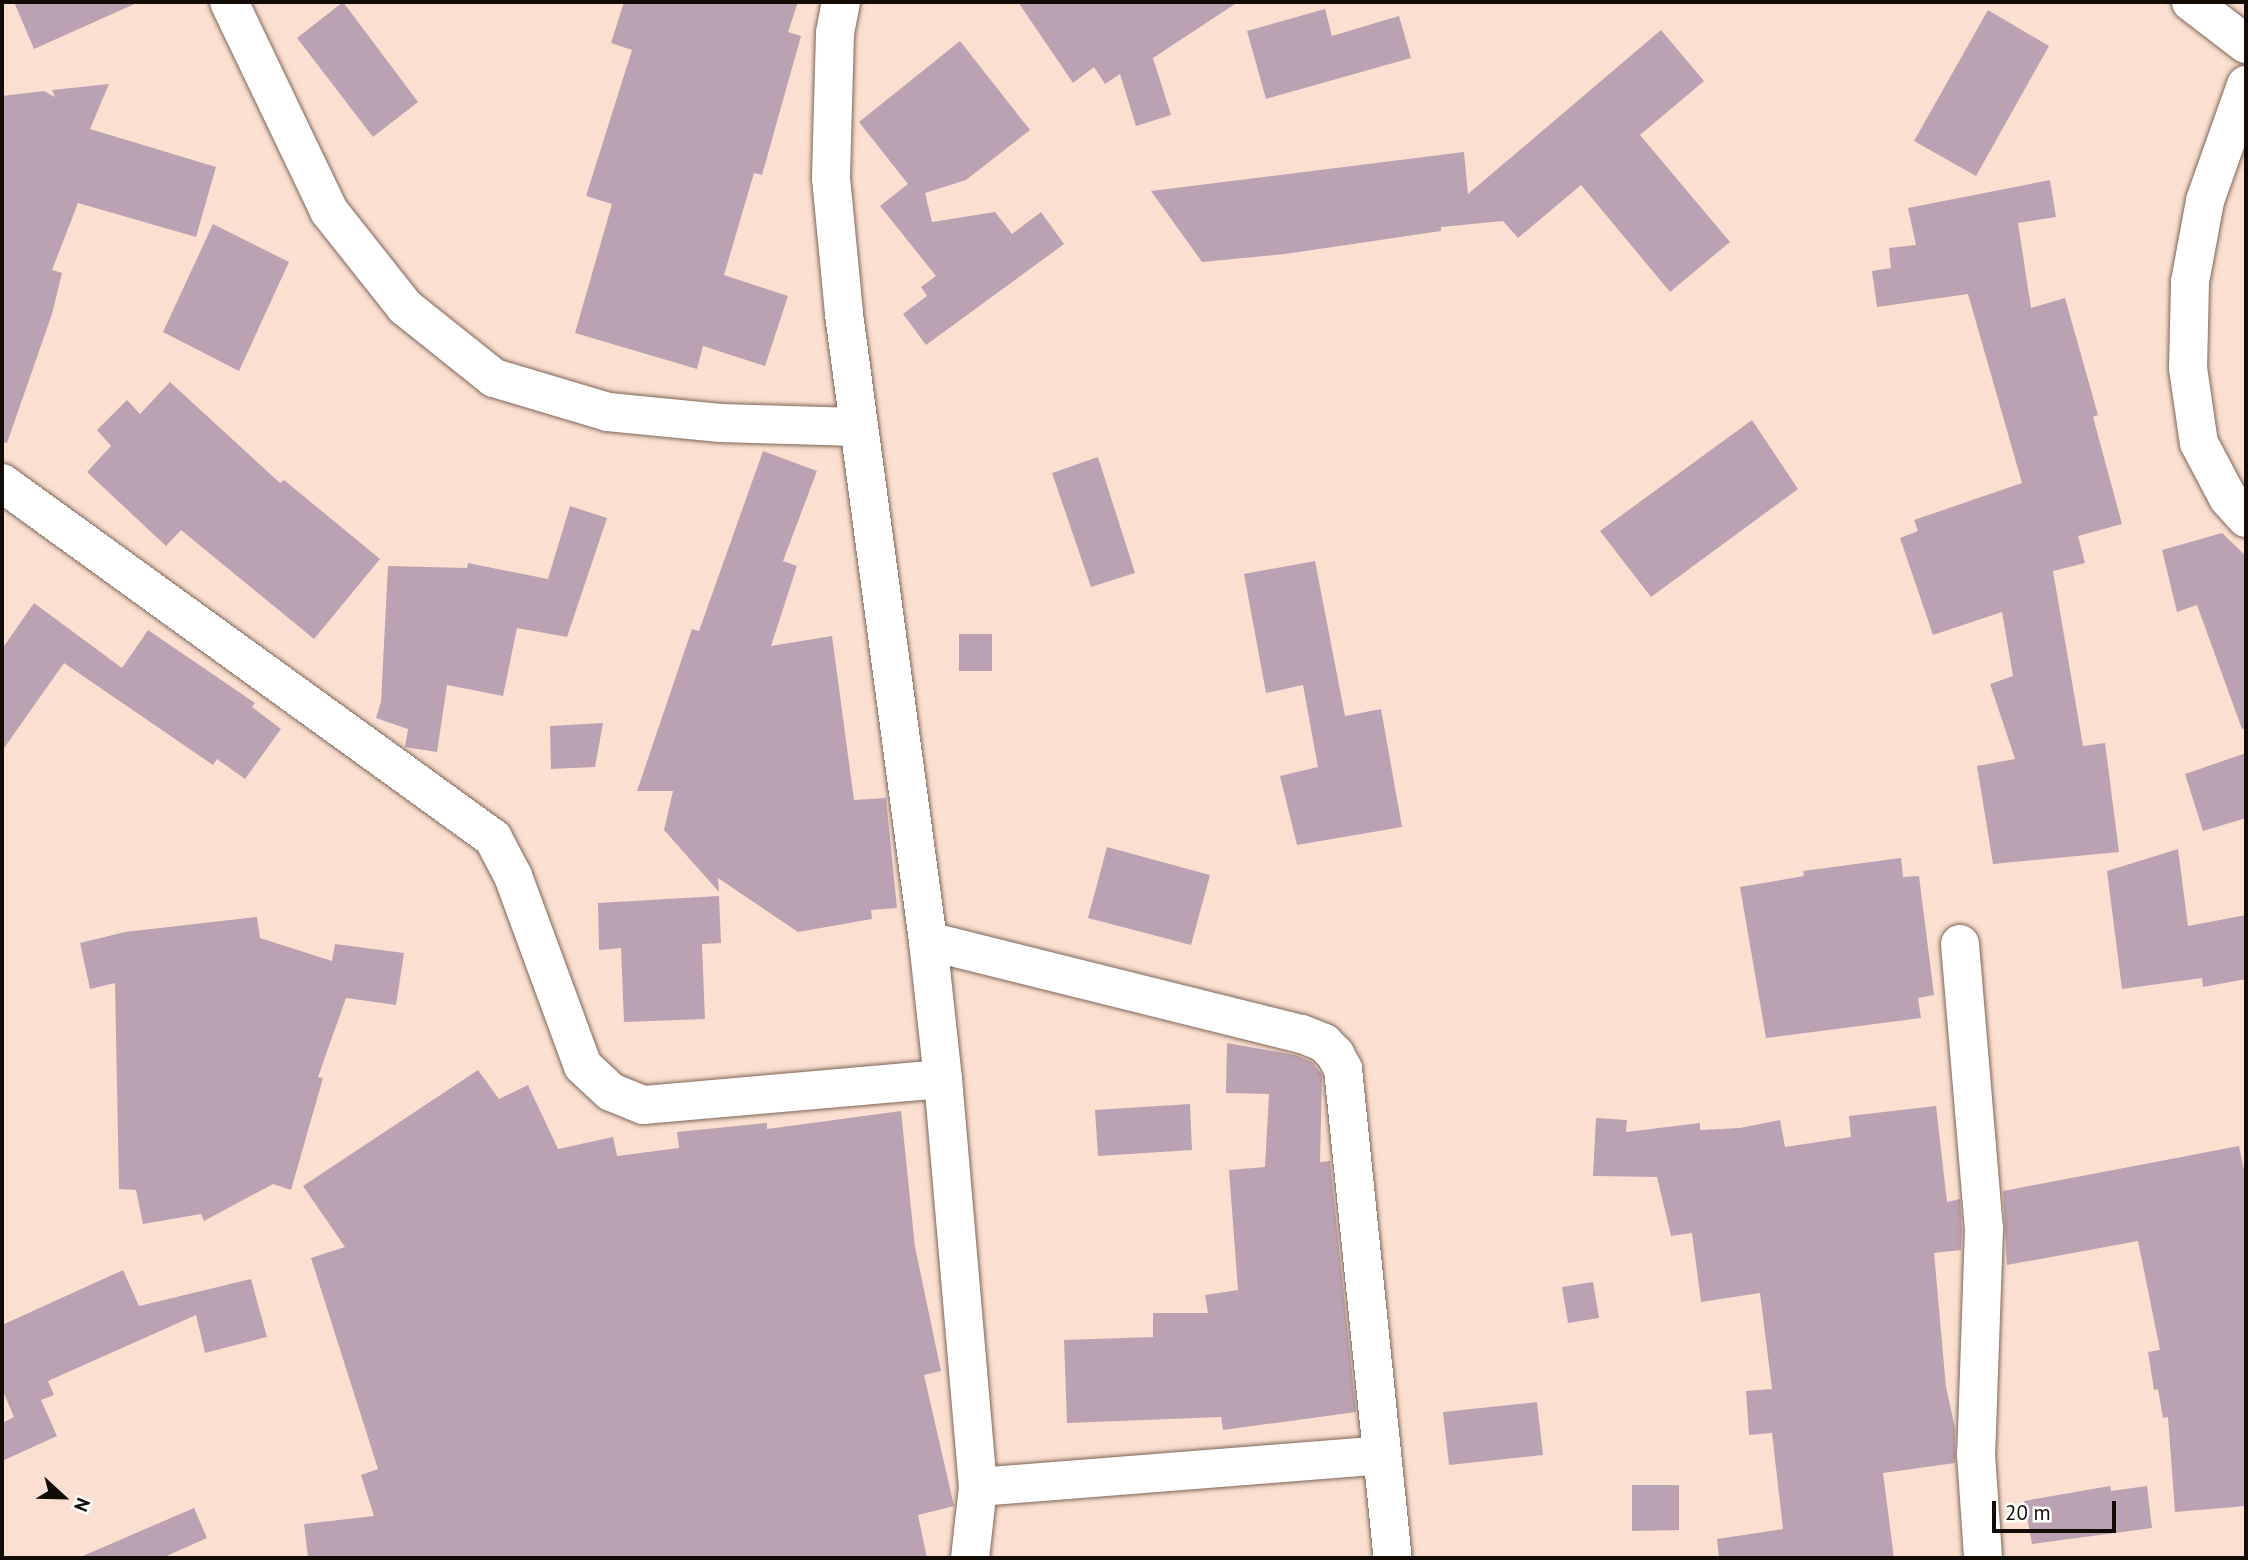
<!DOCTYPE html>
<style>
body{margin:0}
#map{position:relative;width:2248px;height:1560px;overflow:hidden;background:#fbe0d1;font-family:"PT Sans",sans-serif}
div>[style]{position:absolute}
.building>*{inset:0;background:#bba2b2}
.roads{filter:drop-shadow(0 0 2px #7d6558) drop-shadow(0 0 2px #7d6558)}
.minor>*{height:38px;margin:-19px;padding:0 19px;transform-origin:19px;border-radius:19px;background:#fff}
span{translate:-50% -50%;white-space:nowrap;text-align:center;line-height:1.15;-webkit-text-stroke:5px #fff;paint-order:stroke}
.frame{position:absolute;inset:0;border:4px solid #130b06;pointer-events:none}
.north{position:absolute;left:28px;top:1462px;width:70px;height:70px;-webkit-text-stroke:5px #fff;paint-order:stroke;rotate:112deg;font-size:19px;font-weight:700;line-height:28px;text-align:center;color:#130b06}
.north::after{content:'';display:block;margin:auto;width:24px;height:32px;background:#130b06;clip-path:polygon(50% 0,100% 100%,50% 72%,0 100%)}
.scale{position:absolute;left:1992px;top:1501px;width:124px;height:32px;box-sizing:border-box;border:4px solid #130b06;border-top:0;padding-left:9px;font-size:21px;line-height:24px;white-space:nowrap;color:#130b06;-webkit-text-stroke:5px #fff;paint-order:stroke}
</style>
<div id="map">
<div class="building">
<div style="clip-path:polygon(14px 2px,139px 2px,34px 49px)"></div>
<div style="clip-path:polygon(343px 2px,418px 102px,373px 137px,297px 38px)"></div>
<div style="clip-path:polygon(624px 2px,798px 2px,788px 32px,801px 36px,762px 175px,754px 173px,724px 275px,788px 296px,765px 366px,703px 346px,697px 369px,575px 333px,612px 204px,586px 196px,632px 50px,611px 43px)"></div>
<div style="clip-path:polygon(1018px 2px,1238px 2px,1153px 58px,1171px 115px,1136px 126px,1120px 74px,1105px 84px,1094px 67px,1073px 83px)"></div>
<div style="clip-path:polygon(1325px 9px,1332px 36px,1399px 16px,1411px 58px,1266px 99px,1247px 31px)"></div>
<div style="clip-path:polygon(1988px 10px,2049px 46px,1976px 176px,1914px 141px)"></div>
<div style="clip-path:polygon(1661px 30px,1704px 81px,1640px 135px,1730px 242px,1670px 292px,1581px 185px,1518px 238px,1503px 221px,1441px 227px,1441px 231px,1285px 254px,1202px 262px,1151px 191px,1464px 152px,1468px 194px)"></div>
<div style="clip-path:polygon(960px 41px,1030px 130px,966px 180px,925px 193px,932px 222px,995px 212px,1012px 234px,1041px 212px,1064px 244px,926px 345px,903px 314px,927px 296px,921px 287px,936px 276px,880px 206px,908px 184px,859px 122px)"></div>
<div style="clip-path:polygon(109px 84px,90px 129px,216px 167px,196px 237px,78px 203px,52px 270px,62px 273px,52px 314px,7px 443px,2px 442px,2px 96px,44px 91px,55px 97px,52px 90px)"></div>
<div style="clip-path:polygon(2050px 180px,2056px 217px,2018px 223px,2031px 308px,2065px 298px,2098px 415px,2093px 417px,2122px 524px,2078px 536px,2085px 563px,2053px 571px,2083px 746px,2105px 743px,2119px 852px,1993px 864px,1977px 766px,2015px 759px,1990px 684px,2013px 676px,2002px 612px,1933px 635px,1900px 538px,1918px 531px,1914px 520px,2022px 483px,1968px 294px,1877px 307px,1872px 271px,1891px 268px,1889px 248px,1916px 245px,1908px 208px)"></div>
<div style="clip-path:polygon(213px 224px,289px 262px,239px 371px,163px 332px)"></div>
<div style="clip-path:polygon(170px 382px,280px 483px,284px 480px,380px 559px,314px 639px,181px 530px,166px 546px,87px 472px,111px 446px,97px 430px,127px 400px,140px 414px)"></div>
<div style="clip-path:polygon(1752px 420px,1798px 489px,1651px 597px,1600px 531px)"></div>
<div style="clip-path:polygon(763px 451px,817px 471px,783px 561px,797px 566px,771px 646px,832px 636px,854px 800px,886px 798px,897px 908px,871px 910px,872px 919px,798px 932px,718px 878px,719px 892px,664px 830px,673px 791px,637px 791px,692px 629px,699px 631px)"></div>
<div style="clip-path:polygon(1098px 457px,1135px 573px,1091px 587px,1052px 473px)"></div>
<div style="clip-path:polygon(570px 506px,607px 518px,567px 637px,517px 628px,503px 696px,447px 685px,437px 752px,405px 747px,408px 729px,376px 718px,381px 702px,388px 566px,467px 568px,468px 563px,548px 579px)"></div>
<div style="clip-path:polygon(2222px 533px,2246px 556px,2246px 728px,2242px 729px,2197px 605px,2177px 612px,2162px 550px)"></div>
<div style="clip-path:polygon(1315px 561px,1345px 716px,1381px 709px,1402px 827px,1297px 845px,1280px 776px,1318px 767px,1303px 685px,1266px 693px,1244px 574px)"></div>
<div style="clip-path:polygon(34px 603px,122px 668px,148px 630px,255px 703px,252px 707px,281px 729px,245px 779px,217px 759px,213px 765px,64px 663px,2px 751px,2px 649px)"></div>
<div style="clip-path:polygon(959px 634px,992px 634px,992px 671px,959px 671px)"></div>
<div style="clip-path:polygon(603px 723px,595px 767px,551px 769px,550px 726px)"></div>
<div style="clip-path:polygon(2246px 753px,2246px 818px,2203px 831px,2185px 774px)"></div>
<div style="clip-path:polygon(1107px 847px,1210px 875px,1191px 945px,1088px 918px)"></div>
<div style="clip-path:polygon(2178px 849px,2188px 926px,2246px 915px,2246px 979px,2203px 987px,2202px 978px,2122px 989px,2107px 871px)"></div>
<div style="clip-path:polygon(1901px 858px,1903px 877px,1919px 876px,1934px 995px,1918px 998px,1921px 1018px,1766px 1038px,1740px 887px,1804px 876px,1803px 871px)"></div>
<div style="clip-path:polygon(719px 896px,721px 943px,702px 944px,705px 1019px,624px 1022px,621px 948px,599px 950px,598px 903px)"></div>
<div style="clip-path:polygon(257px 917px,260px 938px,332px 961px,335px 944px,404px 953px,396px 1005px,346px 998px,318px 1077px,323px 1078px,291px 1190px,273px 1184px,204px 1221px,201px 1214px,143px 1224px,136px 1190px,119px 1189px,115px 983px,90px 989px,80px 943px,125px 932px)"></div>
<div style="clip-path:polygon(1227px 1043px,1295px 1055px,1312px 1062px,1322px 1075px,1320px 1162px,1330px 1161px,1356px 1412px,1223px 1430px,1221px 1417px,1067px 1423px,1064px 1340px,1153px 1337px,1153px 1313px,1208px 1313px,1205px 1295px,1238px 1290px,1229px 1170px,1265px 1167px,1269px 1094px,1226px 1093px)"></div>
<div style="clip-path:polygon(478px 1070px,499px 1099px,528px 1085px,558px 1149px,613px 1137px,617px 1156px,679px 1148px,677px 1132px,767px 1123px,767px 1129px,901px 1111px,915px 1247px,941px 1371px,924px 1375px,954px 1506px,918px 1515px,927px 1558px,308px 1558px,304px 1524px,374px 1516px,361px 1475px,378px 1469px,311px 1258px,345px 1247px,303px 1186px)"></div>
<div style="clip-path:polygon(1190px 1104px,1192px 1150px,1098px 1156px,1095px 1110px)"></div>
<div style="clip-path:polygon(1936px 1106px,1947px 1202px,1960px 1199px,1962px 1230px,1961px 1250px,1934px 1253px,1946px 1387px,1955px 1428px,1955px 1463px,1883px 1473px,1894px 1558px,1719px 1558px,1717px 1539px,1783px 1529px,1772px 1433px,1749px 1435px,1746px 1391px,1772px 1389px,1760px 1293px,1701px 1302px,1692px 1233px,1671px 1236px,1657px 1177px,1593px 1176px,1596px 1118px,1627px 1120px,1626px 1132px,1700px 1123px,1700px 1130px,1740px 1128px,1780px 1120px,1785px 1147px,1851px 1137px,1849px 1116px)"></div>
<div style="clip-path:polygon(2239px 1146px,2246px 1180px,2246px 1506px,2175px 1512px,2168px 1417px,2163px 1418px,2158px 1389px,2154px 1390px,2148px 1352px,2160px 1350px,2138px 1241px,2007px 1265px,2003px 1191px)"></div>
<div style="clip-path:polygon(123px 1270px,139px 1306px,251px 1279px,267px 1337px,205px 1353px,196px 1315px,48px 1381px,54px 1395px,41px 1400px,57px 1436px,2px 1461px,2px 1423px,14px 1417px,2px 1389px,2px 1325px)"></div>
<div style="clip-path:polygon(1593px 1282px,1599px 1318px,1568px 1323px,1562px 1287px)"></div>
<div style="clip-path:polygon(1537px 1402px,1543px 1455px,1449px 1465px,1443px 1412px)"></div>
<div style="clip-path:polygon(1632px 1485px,1679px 1485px,1679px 1530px,1632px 1531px)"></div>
<div style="clip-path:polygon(2110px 1486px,2111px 1491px,2147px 1486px,2152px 1528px,2032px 1544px,2024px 1501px)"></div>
<div style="clip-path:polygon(194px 1508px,207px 1538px,162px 1558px,78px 1558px)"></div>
</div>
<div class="roads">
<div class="minor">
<div style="left:229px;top:2px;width:232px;rotate:64.4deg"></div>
<div style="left:329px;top:211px;width:122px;rotate:51.6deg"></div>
<div style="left:405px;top:307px;width:114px;rotate:38.6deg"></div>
<div style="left:494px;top:378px;width:119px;rotate:16.6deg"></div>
<div style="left:608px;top:412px;width:113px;rotate:5.6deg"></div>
<div style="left:720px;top:423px;width:138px;rotate:1.7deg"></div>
<div style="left:841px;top:2px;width:32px;rotate:101deg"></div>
<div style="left:835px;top:33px;width:145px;rotate:91.6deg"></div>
<div style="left:831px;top:178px;width:137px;rotate:84.5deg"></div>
<div style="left:844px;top:314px;width:633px;rotate:82.37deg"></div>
<div style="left:928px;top:941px;width:139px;rotate:83.8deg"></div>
<div style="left:943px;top:1079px;width:409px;rotate:85.1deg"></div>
<div style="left:978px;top:1487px;width:71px;rotate:96.4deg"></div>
<div style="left:2191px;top:2px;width:69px;rotate:37.4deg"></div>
<div style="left:2246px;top:85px;width:123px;rotate:109.5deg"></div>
<div style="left:2205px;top:201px;width:82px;rotate:100.5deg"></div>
<div style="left:2190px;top:282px;width:86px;rotate:91.3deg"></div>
<div style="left:2188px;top:368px;width:76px;rotate:81.7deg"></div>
<div style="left:2199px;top:443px;width:62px;rotate:62.2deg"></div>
<div style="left:2228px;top:498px;width:27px;rotate:48deg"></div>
<div style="left:2px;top:483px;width:606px;rotate:35.87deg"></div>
<div style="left:493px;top:838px;width:43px;rotate:62.2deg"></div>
<div style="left:513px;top:876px;width:202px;rotate:69.8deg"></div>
<div style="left:583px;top:1066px;width:38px;rotate:43deg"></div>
<div style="left:611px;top:1092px;width:35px;rotate:22deg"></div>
<div style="left:644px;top:1105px;width:300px;rotate:-5deg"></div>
<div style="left:928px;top:941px;width:385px;rotate:14deg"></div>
<div style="left:1302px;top:1034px;width:24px;rotate:22deg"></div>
<div style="left:1324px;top:1043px;width:16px;rotate:45deg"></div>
<div style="left:1335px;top:1054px;width:17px;rotate:62deg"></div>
<div style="left:1343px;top:1069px;width:492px;rotate:84.2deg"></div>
<div style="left:1960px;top:944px;width:286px;rotate:85.2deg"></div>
<div style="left:1984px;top:1229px;width:225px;rotate:92deg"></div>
<div style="left:1976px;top:1454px;width:104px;rotate:86.1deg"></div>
<div style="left:978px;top:1487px;width:405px;rotate:-4.5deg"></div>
</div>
</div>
<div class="frame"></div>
<div class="north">N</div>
<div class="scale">20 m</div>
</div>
